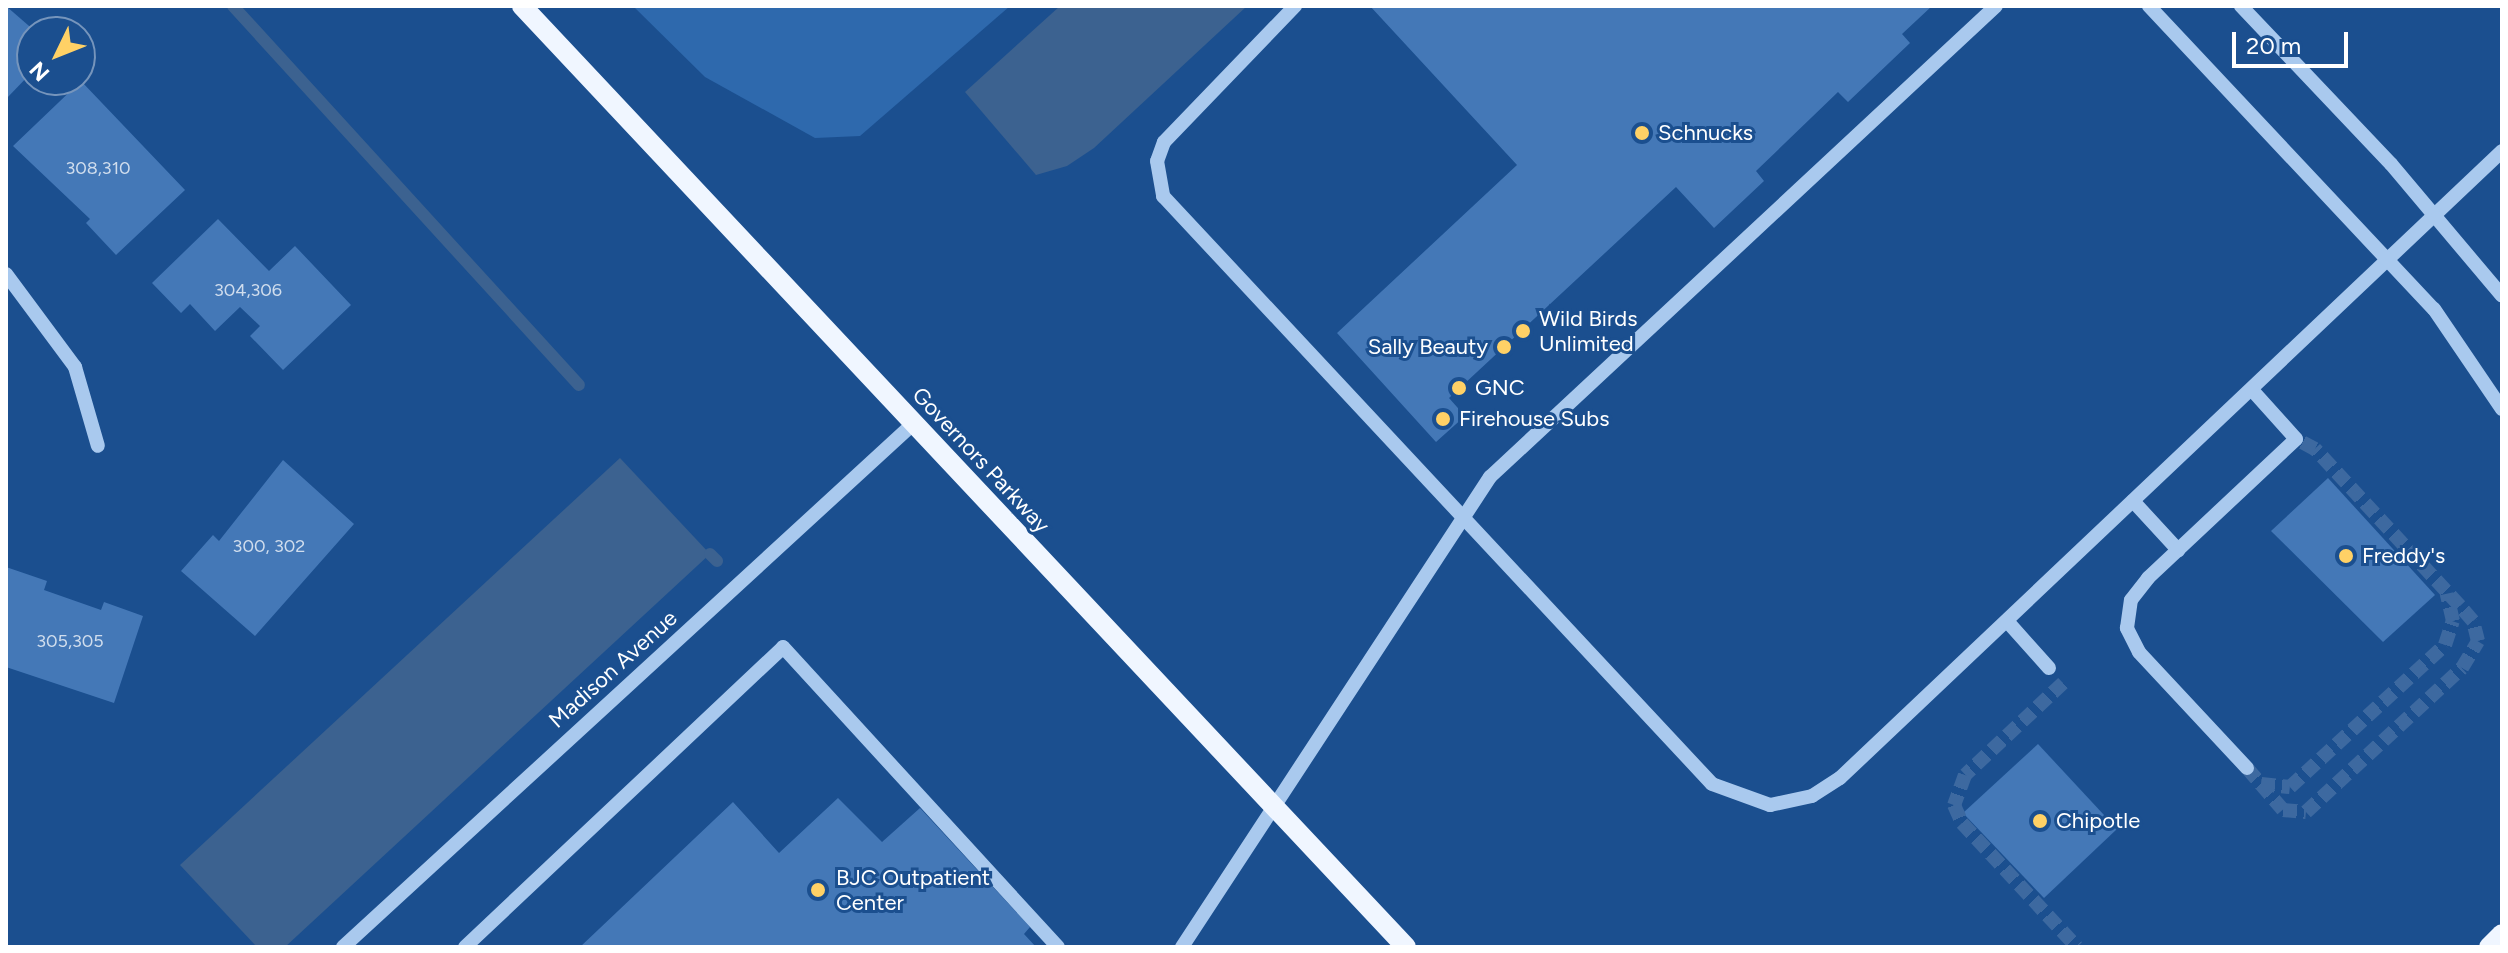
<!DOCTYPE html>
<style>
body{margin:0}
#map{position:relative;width:2508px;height:953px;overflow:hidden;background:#1b4f8f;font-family:Figtree,sans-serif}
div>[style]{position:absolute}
.green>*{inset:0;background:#2e69ad}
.water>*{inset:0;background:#3c6290}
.stream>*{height:12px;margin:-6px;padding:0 6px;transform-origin:6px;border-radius:6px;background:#3c6290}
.building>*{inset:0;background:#4478b7}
.minor-tunnel>*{height:14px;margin-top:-7px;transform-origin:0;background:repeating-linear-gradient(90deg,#3d69a0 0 14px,transparent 0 21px)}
.minor>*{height:14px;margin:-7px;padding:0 7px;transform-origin:7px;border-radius:7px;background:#a9c9ee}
.major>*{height:20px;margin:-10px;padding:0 10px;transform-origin:10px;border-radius:10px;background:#f0f6ff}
.dots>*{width:22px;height:22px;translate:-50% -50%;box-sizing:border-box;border:4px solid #1b4f8f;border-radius:50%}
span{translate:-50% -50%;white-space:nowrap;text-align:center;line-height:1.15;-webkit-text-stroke:6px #1b4f8f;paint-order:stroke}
.number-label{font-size:18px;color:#d0dded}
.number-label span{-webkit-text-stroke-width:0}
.poi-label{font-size:22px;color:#fff}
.left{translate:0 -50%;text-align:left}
.right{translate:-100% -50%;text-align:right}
.street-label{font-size:22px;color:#fff}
.frame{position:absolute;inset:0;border:8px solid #fff;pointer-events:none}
.north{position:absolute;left:16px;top:16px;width:80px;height:80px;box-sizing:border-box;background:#1b4f8f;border:2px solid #7695bc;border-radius:50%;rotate:227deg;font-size:22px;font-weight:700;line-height:32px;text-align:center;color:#fff}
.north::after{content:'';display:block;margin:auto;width:28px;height:36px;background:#ffd166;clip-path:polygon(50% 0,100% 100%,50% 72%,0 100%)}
.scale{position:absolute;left:2232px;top:32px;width:116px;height:36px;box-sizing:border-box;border:4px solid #fff;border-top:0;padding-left:10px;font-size:24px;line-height:28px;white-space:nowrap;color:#fff;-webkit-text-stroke:6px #1b4f8f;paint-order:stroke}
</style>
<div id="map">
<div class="green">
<div style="clip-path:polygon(633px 6px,1010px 6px,860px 136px,815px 138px,705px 77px)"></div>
</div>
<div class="water">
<div style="clip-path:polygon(1060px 6px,1247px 6px,1094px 148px,1067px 166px,1036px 175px,965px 92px)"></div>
<div style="clip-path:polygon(620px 458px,710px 554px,285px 947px,257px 947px,180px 865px)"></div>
</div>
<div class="stream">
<div style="left:233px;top:6px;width:513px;rotate:47.61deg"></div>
<div style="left:710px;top:554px;width:10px;rotate:45deg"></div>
</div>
<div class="building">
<div style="clip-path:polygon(6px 6px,36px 32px,32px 72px,6px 99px)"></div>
<div style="clip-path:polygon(1370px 6px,1932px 6px,1902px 34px,1910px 43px,1848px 102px,1838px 92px,1756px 171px,1764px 181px,1714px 228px,1676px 187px,1449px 398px,1465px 416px,1436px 442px,1337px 333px,1517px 165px)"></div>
<div style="clip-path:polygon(81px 81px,185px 190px,116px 255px,86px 223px,90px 219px,13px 146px)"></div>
<div style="clip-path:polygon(218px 219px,269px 271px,295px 246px,351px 305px,283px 370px,250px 336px,260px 326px,240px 307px,215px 331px,190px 304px,181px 313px,152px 283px)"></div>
<div style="clip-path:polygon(283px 460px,354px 524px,255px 636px,181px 571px,213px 535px,219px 541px)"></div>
<div style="clip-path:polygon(2328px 478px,2435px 595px,2383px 642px,2271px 531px)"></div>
<div style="clip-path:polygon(6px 567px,47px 581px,44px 590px,101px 610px,104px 602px,143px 616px,114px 703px,6px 667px)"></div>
<div style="clip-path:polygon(2038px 744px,2117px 829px,2044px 898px,1963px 813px)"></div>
<div style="clip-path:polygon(838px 798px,882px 842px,920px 808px,1030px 927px,1024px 934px,1036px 947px,580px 947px,733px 802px,779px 853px)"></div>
</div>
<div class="minor-tunnel">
<div style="left:2063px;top:683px;width:134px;rotate:136.8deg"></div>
<div style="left:1965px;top:775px;width:32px;rotate:110deg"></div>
<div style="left:1954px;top:805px;width:20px;rotate:66deg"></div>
<div style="left:1962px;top:823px;width:169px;rotate:47.2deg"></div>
<div style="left:2247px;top:768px;width:55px;rotate:49.4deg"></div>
<div style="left:2283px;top:810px;width:23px;rotate:5deg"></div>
<div style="left:2306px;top:812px;width:212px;rotate:-42.7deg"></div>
<div style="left:2462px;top:668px;width:31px;rotate:-59deg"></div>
<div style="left:2478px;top:641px;width:21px;rotate:-104deg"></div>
<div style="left:2473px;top:621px;width:20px;rotate:-131deg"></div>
<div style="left:2460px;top:606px;width:214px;rotate:-132.7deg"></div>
<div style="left:2315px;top:449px;width:21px;rotate:-152deg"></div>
<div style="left:2261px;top:784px;width:29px;rotate:6deg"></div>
<div style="left:2290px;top:787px;width:210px;rotate:-42.5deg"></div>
<div style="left:2445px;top:645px;width:25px;rotate:-72deg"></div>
<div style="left:2453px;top:621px;width:28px;rotate:-103deg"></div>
</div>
<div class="minor">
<div style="left:1295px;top:6px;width:189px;rotate:133.9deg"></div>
<div style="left:1164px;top:142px;width:20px;rotate:110deg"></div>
<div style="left:1157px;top:161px;width:36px;rotate:80deg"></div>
<div style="left:1163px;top:196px;width:804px;rotate:46.96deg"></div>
<div style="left:1712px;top:784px;width:62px;rotate:19.9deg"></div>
<div style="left:1770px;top:805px;width:43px;rotate:-12.1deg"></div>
<div style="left:1812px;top:796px;width:33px;rotate:-33deg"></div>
<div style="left:1840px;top:778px;width:912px;rotate:-43.44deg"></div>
<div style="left:2149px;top:6px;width:416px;rotate:46.8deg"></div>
<div style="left:2434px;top:309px;width:121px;rotate:55.8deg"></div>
<div style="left:2241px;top:6px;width:218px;rotate:46.5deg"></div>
<div style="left:2391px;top:164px;width:172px;rotate:49.9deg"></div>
<div style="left:6px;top:274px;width:116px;rotate:53.4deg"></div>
<div style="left:75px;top:367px;width:82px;rotate:73.8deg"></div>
<div style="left:2133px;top:501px;width:67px;rotate:47.4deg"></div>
<div style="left:2007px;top:621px;width:63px;rotate:48.2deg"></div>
<div style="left:2247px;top:768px;width:158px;rotate:-133deg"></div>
<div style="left:2139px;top:652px;width:27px;rotate:-117deg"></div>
<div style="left:2127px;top:628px;width:28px;rotate:-82deg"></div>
<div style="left:2131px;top:600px;width:28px;rotate:-52deg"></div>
<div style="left:2148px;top:578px;width:203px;rotate:-43.2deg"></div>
<div style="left:2296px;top:439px;width:66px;rotate:-131.9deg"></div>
<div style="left:343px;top:947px;width:775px;rotate:-42.54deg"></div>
<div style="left:465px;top:947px;width:437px;rotate:-43.3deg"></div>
<div style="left:783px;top:647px;width:407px;rotate:47.5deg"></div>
<div style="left:1182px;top:947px;width:562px;rotate:-56.76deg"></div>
<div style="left:1490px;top:477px;width:691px;rotate:-42.95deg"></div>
</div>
<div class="major">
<div style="left:522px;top:6px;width:1291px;rotate:46.79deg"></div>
<div style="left:2489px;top:947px;width:18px;rotate:-45deg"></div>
</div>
<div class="dots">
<div style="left:1642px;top:133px;background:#ffd166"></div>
<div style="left:1523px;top:331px;background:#ffd166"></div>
<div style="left:1504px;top:347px;background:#ffd166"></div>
<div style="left:1459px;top:388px;background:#ffd166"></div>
<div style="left:1443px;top:419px;background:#ffd166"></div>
<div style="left:2346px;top:556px;background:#ffd166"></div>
<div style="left:2040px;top:821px;background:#ffd166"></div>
<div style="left:818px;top:890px;background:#ffd166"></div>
</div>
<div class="number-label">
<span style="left:98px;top:168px">308,310</span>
<span style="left:248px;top:290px">304,306</span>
<span style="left:269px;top:546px">300, 302</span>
<span style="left:70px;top:641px">305,305</span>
</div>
<div class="poi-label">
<span class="left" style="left:1658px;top:133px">Schnucks</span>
<span class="left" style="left:1539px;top:331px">Wild Birds<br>Unlimited</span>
<span class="right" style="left:1488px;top:347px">Sally Beauty</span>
<span class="left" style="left:1475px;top:388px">GNC</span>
<span class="left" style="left:1459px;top:419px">Firehouse Subs</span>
<span class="left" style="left:2362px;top:556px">Freddy's</span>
<span class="left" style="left:2056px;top:821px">Chipotle</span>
<span class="left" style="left:836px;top:890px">BJC Outpatient<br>Center</span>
</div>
<div class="street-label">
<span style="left:981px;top:460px;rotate:47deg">Governors Parkway</span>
<span style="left:613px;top:669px;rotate:-42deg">Madison Avenue</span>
</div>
<div class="frame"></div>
<div class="north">N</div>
<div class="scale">20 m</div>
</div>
